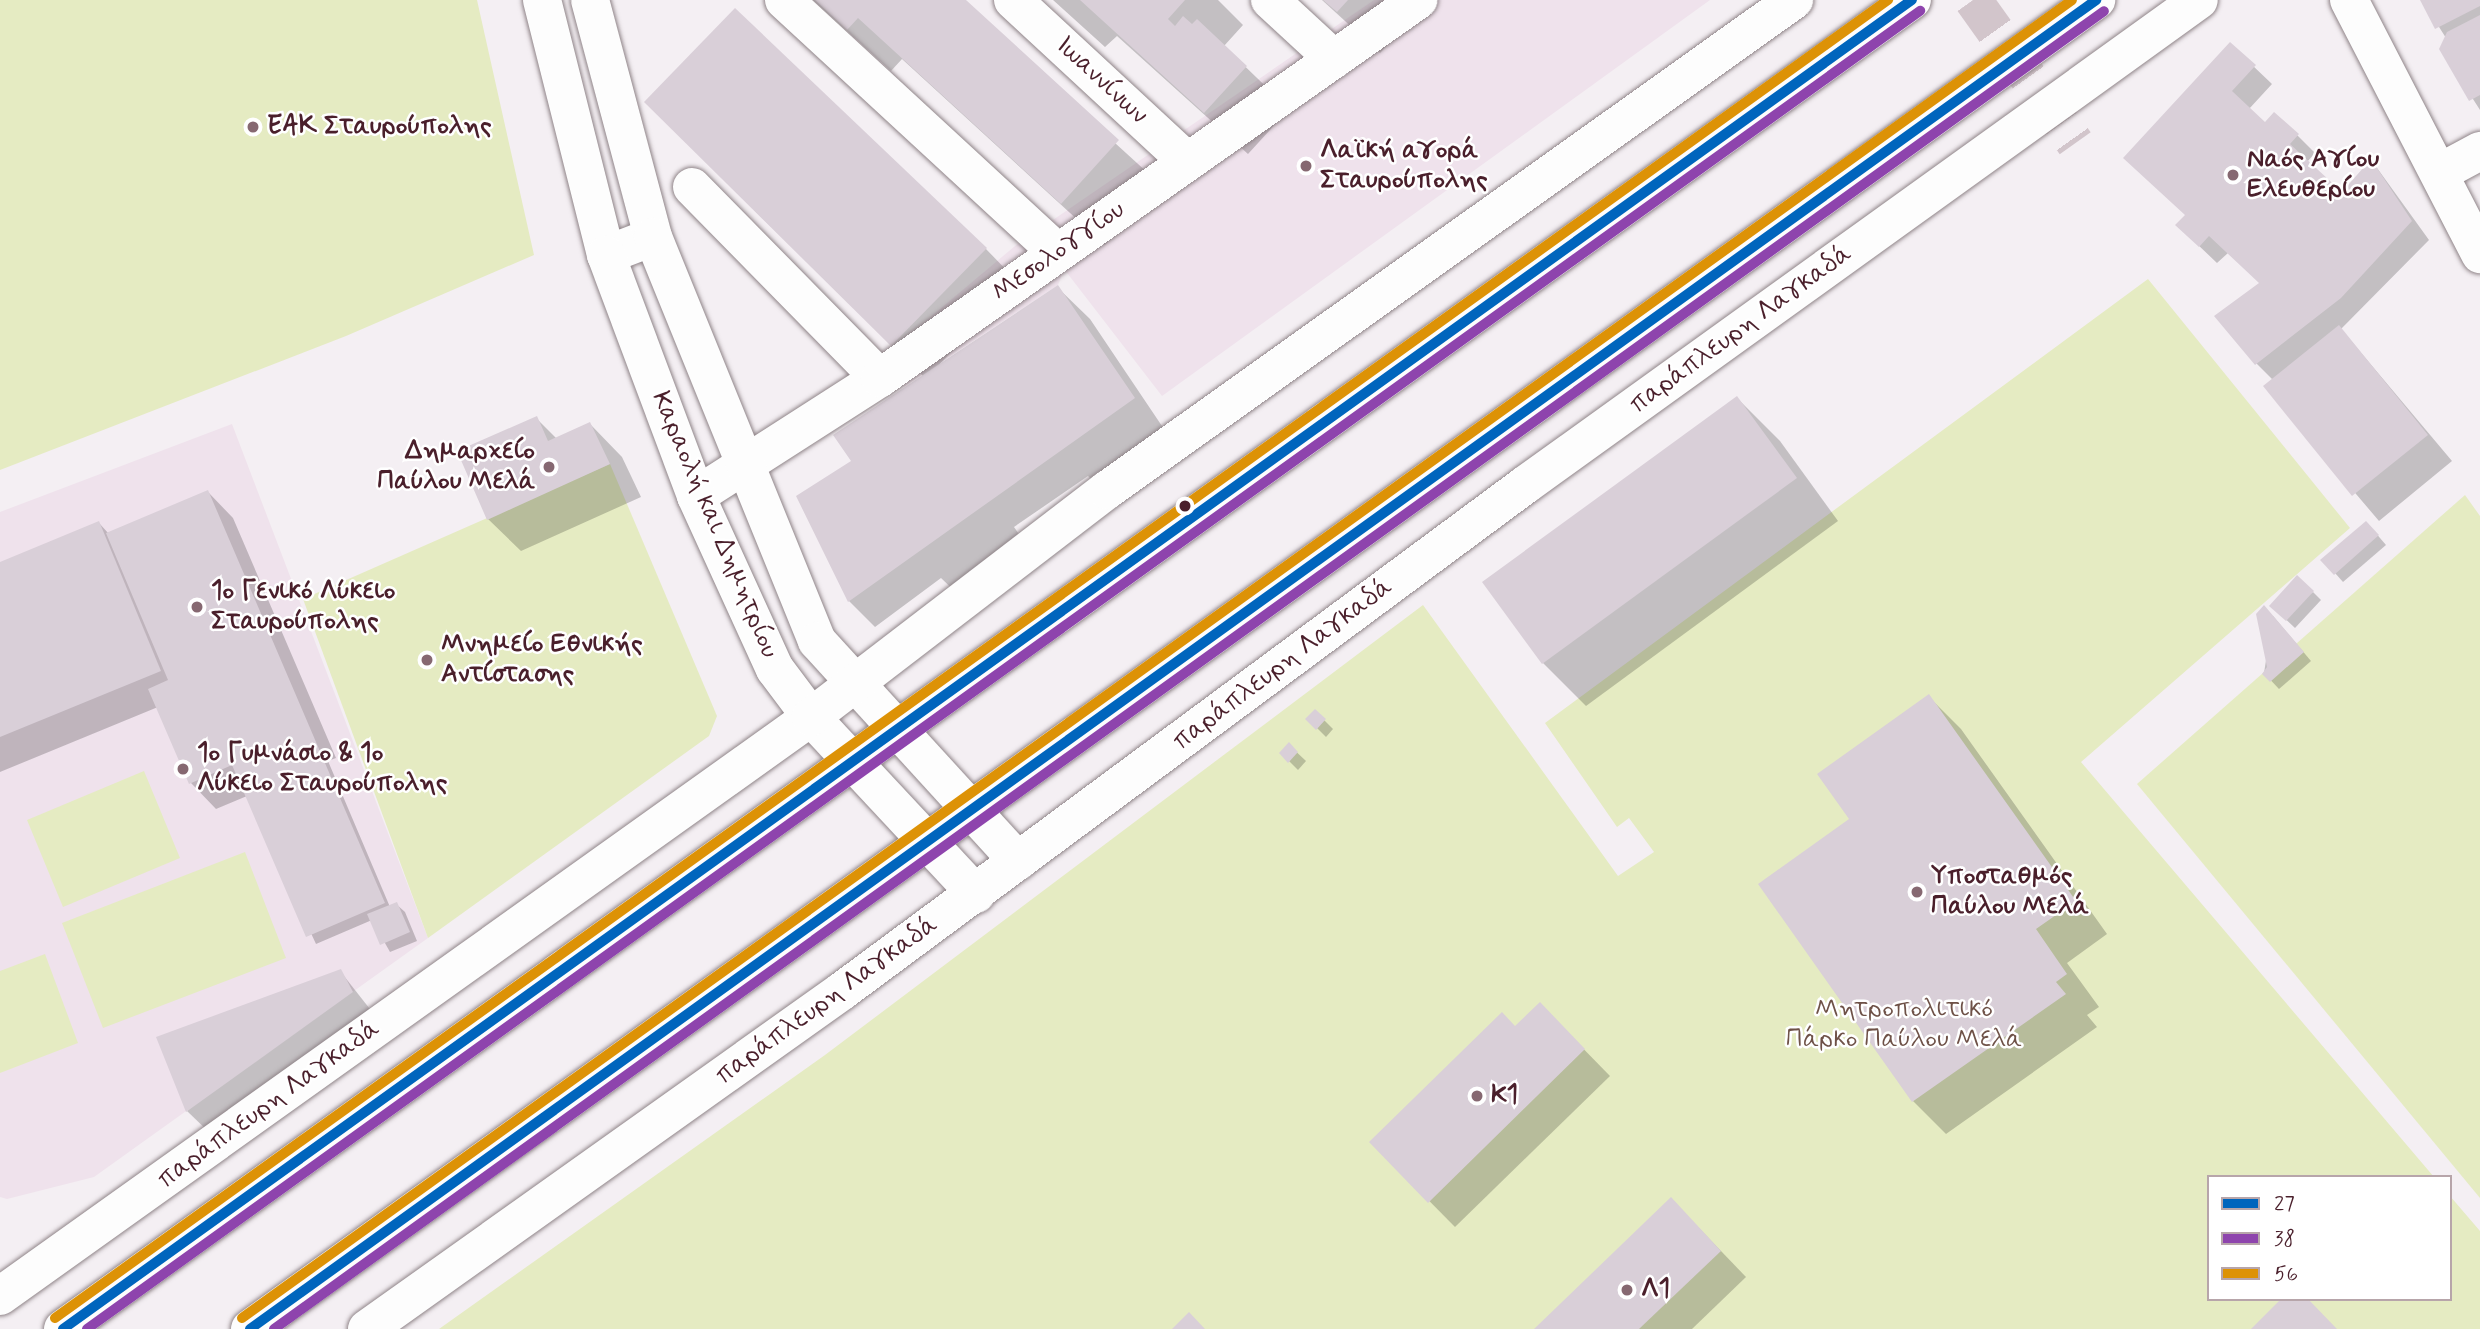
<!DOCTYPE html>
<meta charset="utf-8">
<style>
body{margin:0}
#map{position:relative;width:2480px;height:1329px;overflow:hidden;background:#f4eff3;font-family:Mynerve,sans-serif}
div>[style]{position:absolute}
.built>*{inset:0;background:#efe2ec}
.green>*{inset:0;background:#e5ebc2}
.shadow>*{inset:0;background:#0003}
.building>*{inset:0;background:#d9cfd8}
.street-tunnel>*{height:38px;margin-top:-19px;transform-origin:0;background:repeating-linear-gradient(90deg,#d2c5cb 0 38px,transparent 0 57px)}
.roads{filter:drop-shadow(0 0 2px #8f8488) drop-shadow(0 0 2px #8f8488)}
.street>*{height:38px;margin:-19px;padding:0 19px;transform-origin:19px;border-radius:19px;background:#fdfdfd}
.secondary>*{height:38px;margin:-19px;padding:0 19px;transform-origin:19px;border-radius:19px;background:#fdfdfd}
.highway>*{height:38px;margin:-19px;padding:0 19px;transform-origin:19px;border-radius:19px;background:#fdfdfd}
.bus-1>*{height:10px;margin:-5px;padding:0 5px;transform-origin:5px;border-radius:5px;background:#0065bd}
.bus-2>*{height:10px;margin:-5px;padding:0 5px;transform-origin:5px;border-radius:5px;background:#8e44ad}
.bus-3>*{height:10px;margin:-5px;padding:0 5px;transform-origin:5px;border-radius:5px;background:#dd9206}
.dots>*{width:19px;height:19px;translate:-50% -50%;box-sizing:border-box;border:4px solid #fff;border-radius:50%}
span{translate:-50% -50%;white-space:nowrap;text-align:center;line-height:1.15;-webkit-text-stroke:5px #fff;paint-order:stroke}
.street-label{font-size:26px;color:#4a1f2b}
.poi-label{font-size:26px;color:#4a1f2b;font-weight:700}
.left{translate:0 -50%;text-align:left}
.right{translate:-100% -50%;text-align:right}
.park-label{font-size:26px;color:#6e5147}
.legend{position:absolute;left:2207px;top:1175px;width:245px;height:126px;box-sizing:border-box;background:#fff;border:2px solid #b7a5aa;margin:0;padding:9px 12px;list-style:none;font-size:21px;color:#4a1f2b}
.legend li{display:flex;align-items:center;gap:14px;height:35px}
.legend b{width:35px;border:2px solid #b7a5aa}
</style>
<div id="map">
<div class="built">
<div style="clip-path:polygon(1374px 0,1710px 0,1162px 396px,1064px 269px,1058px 285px,904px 387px,884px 356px,1015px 246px)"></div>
<div style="clip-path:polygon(232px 424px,428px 938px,94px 1177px,7px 1199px,0 1197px,0 512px)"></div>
</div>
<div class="green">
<div style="clip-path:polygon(0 0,477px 0,534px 255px,346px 336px,0 470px)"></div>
<div style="clip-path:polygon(2148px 279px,2350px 528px,2081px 762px,2434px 1177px,2209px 1177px,2209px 1299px,2450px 1299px,2450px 1196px,2480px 1231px,2480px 1329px,439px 1329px,825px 1055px,1423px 605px,1618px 876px,1654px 852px,1629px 818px,1617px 827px,1545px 723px)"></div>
<div style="clip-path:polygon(610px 464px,717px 716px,709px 736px,428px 938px,303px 599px)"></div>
<div style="clip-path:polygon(2465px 495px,2480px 516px,2480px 1198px,2137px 784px)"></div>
<div style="clip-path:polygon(144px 771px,180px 858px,63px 907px,27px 820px)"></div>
<div style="clip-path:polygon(245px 852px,286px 958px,103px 1028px,62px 923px)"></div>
<div style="clip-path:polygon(45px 954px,78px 1043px,0 1073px,0 971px)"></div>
</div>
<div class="shadow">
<div style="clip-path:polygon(813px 0,958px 0,1160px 184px,1105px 245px,902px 59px,891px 71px)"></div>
<div style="clip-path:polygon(1053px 0,1218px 0,1243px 25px,1224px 46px,1289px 109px,1248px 154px,1117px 36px,1105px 47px)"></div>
<div style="clip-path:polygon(1322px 0,1429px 0,1380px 53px)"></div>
<div style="clip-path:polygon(2422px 0,2480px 0,2480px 110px,2441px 49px,2446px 38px)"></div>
<div style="clip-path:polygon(2230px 44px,2272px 84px,2249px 109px,2265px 124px,2274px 115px,2298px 136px,2315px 153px,2307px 162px,2342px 194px,2372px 161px,2429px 240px,2341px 329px,2452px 461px,2379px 521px,2265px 387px,2273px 380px,2256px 363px,2261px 283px,2228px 253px,2217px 263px,2195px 242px,2186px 216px)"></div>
<div style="clip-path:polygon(754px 210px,986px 249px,1018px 282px,939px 365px,1057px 287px,1090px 319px,1166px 432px,1095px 483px,1088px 476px,1014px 527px,1034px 556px,967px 603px,941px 578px,875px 627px,849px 601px,799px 496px,851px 464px,923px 376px)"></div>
<div style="clip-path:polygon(1737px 398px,1780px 441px,1838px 521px,1586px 706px,1543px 663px,1485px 583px)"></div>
<div style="clip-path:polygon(536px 418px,557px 439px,590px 424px,622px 457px,641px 497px,521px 551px,488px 519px)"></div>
<div style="clip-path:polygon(208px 492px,233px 518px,336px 758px,328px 761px,390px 907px,396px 904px,405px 912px,417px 941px,390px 952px,372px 920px,316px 944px,247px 796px,216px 809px,191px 783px,158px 707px,0 772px,0 564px,99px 523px,109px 534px)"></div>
<div style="clip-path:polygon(2374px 531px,2386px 545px,2343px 582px,2335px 573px)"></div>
<div style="clip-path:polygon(2313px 592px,2321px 600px,2295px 628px,2280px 614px)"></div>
<div style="clip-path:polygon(2273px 616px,2311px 661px,2279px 689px,2264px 673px)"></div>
<div style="clip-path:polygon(1928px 696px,1961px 729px,2107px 934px,2067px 963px,2099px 1007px,2087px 1015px,2097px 1027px,1946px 1134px,1913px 1101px,1760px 884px,1852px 819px)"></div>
<div style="clip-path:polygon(1315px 711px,1333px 729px,1326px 737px,1308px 719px)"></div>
<div style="clip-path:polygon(1289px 745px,1306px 761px,1298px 770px,1281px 753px)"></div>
<div style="clip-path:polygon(340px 971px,377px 1018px,213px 1136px,187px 1111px)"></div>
<div style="clip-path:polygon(1515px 1028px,1565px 1030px,1610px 1076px,1455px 1227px,1371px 1142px)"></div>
<div style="clip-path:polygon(1696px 1225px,1746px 1277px,1692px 1329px,1536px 1329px)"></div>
</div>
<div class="building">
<div style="clip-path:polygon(815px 0,966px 0,1119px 140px,1061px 204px,858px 18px,847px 30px)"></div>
<div style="clip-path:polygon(1080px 0,1185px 0,1168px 19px,1175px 26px,1183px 16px,1192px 24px,1197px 19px,1247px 66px,1204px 113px)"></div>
<div style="clip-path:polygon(1323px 0,1348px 0,1337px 12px)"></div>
<div style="clip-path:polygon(2420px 0,2480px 0,2480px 6px,2435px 29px)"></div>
<div style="clip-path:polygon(735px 8px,987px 248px,891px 346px,644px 102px)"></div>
<div style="clip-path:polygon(2480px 15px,2480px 95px,2469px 101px,2439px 49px,2447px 32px)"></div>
<div style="clip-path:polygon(2230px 42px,2256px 65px,2232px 91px,2265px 122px,2274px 112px,2299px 134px,2290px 144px,2342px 192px,2371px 159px,2412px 221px,2341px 298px,2255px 365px,2214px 316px,2259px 283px,2209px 236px,2199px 247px,2175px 225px,2185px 215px,2123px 158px)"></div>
<div style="clip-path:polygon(1058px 285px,1135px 398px,848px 602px,796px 496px,851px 461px,833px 435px)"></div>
<div style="clip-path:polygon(2339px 325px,2428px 435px,2352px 496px,2263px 386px)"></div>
<div style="clip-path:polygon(1737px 396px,1797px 478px,1542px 664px,1482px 582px)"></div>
<div style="clip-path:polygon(537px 416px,548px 441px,590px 422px,610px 464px,487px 520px,457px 451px)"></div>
<div style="clip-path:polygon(208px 490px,385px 903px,306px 937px,232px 765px,189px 784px,148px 689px,168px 680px,106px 533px)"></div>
<div style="clip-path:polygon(99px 521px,161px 671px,0 737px,0 562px)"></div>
<div style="clip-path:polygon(2366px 521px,2379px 535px,2334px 575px,2320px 560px)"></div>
<div style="clip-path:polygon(2297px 575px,2314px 591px,2286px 621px,2269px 606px)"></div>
<div style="clip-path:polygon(2264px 605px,2304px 652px,2270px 682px,2262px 674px,2267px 667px,2256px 614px)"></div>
<div style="clip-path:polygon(1929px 694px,2076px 901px,2036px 929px,2067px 974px,2056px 982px,2066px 994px,1912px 1102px,1758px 884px,1849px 819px,1817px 774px)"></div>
<div style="clip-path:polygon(1315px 709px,1326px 719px,1316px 730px,1305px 719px)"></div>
<div style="clip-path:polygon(1289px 742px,1298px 752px,1288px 763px,1279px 753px)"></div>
<div style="clip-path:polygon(397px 902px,410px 932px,380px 945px,367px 914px)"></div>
<div style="clip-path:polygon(341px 969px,353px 992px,186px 1112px,156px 1037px)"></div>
<div style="clip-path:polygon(1540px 1002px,1585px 1049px,1428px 1203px,1369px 1142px,1502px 1012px,1515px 1026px)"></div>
<div style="clip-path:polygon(1671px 1197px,1721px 1251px,1639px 1329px,1534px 1329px)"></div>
<div style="clip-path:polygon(2281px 1299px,2308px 1299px,2337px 1329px,2251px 1329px)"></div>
<div style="clip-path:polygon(1189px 1312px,1205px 1329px,1172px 1329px)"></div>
</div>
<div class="street-tunnel">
<div style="left:1973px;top:0;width:176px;rotate:54.5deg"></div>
</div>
<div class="roads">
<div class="street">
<div style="left:784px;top:0;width:372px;rotate:42.7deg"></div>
<div style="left:1013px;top:0;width:238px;rotate:42.8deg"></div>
<div style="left:1270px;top:0;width:87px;rotate:42.7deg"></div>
<div style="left:2349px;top:0;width:286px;rotate:62.7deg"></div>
<div style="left:2439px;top:173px;width:47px;rotate:-28.2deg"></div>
<div style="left:692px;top:187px;width:268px;rotate:45.5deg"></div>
<div style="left:606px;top:255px;width:50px;rotate:-21deg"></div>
<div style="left:696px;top:496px;width:219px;rotate:-32.7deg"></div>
<div style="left:880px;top:378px;width:658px;rotate:-35.09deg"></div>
</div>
<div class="secondary">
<div style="left:542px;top:0;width:263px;rotate:75.9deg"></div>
<div style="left:606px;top:255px;width:257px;rotate:69.5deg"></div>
<div style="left:696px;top:496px;width:190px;rotate:65.5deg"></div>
<div style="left:775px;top:669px;width:60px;rotate:53.1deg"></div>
<div style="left:811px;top:717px;width:242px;rotate:47deg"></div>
<div style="left:590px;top:0;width:245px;rotate:75.1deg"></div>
<div style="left:653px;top:237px;width:436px;rotate:67.9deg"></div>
<div style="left:817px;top:641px;width:298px;rotate:47.6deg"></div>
<div style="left:0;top:1296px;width:996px;rotate:-35.52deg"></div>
<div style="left:811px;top:717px;width:373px;rotate:-37.5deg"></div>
<div style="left:1107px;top:490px;width:844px;rotate:-35.5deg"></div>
<div style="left:367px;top:1329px;width:583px;rotate:-35.43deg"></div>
<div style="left:842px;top:991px;width:850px;rotate:-36.53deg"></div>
<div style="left:1525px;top:485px;width:830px;rotate:-35.74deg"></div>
</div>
<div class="highway">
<div style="left:63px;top:1329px;width:2277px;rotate:-35.71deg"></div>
<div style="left:250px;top:1329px;width:2275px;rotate:-35.75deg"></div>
</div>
</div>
<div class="bus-1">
<div style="left:63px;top:1329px;width:2277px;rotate:-35.71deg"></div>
<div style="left:250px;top:1329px;width:2275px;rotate:-35.75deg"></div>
</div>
<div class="bus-2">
<div style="left:87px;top:1329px;width:2258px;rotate:-35.72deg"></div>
<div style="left:274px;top:1329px;width:2255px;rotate:-35.76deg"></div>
</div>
<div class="bus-3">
<div style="left:55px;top:1318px;width:2258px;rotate:-35.72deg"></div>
<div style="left:242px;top:1318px;width:2255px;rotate:-35.76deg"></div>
</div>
<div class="dots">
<div style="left:253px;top:127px;background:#866871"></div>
<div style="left:1306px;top:166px;background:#866871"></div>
<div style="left:2233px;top:175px;background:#866871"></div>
<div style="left:549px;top:467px;background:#866871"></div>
<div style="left:1185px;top:506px;background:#4a1f2b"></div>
<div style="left:197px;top:607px;background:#866871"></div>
<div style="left:427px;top:660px;background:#866871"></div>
<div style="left:183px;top:769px;background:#866871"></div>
<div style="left:1917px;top:892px;background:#866871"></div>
<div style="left:1477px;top:1096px;background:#866871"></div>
<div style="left:1627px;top:1290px;background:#866871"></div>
</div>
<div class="street-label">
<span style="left:1101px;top:81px;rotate:43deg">Ιωαννίνων</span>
<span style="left:1059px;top:252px;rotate:-35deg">Μεσολογγίου</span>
<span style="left:1741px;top:330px;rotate:-36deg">παράπλευρη Λαγκαδά</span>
<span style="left:714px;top:525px;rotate:67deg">Καραολή και Δημητρίου</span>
<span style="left:1283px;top:665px;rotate:-37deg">παράπλευρη Λαγκαδά</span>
<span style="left:827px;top:1001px;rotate:-36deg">παράπλευρη Λαγκαδά</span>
<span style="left:269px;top:1105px;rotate:-36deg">παράπλευρη Λαγκαδά</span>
</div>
<div class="poi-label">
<span class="left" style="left:267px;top:127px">EAK Σταυρούπολης</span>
<span class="left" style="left:1320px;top:166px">Λαϊκή αγορά<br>Σταυρούπολης</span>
<span class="left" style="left:2247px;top:175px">Ναός Αγίου<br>Ελευθερίου</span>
<span class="right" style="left:535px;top:467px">Δημαρχείο<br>Παύλου Μελά</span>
<span class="left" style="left:211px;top:607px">1ο Γενικό Λύκειο<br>Σταυρούπολης</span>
<span class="left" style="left:441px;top:660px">Μνημείο Εθνικής<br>Αντίστασης</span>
<span class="left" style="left:197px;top:769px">1ο Γυμνάσιο &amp; 1ο<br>Λύκειο Σταυρούπολης</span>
<span class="left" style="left:1931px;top:892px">Υποσταθμός<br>Παύλου Μελά</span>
<span class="left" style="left:1491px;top:1096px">Κ1</span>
<span class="left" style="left:1641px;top:1290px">Λ1</span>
</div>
<div class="park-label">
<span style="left:1904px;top:1025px">Μητροπολιτικό<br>Πάρκο Παύλου Μελά</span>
</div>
<ul class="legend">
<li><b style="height:9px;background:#0065bd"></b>27</li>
<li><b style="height:9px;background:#8e44ad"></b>38</li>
<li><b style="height:9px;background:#dd9206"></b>56</li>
</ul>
</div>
